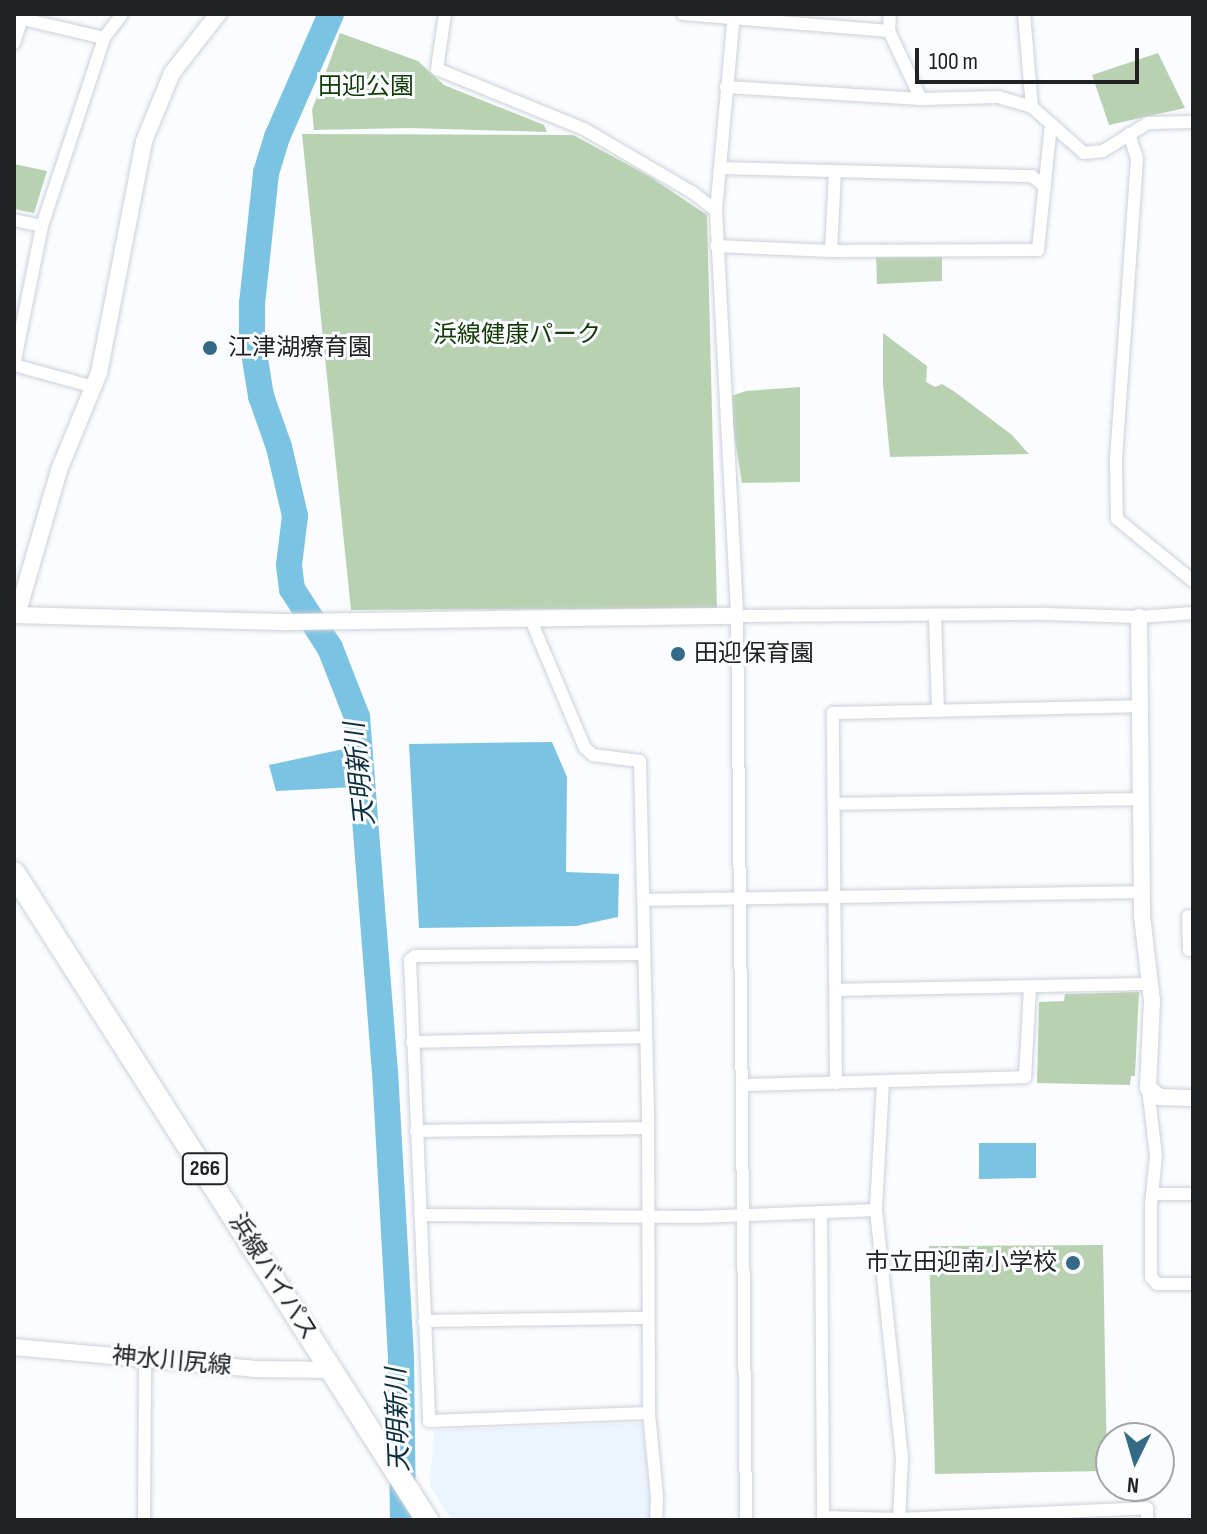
<!DOCTYPE html>
<meta charset="utf-8">
<style>
body{margin:0}
#map{position:relative;width:1207px;height:1534px;overflow:hidden;background:#fafcff;font-family:"Sofia Sans Condensed","Noto Sans JP",sans-serif}
div>[style]{position:absolute}
.built>*{inset:0;background:#ecf4ff}
.green>*{inset:0;background:#b8d2b1}
.water>*{inset:0;background:#7bc3e3}
.river>*{height:26px;margin:-13px;padding:0 13px;transform-origin:13px;border-radius:13px;background:#7bc3e3}
.roads{filter:drop-shadow(0 0 2px #ccd1d9) drop-shadow(0 0 2px #ccd1d9)}
.street>*{height:12px;margin:-6px;padding:0 6px;transform-origin:6px;border-radius:6px;background:#fff}
.secondary>*{height:16px;margin:-8px;padding:0 8px;transform-origin:8px;border-radius:8px;background:#fff}
.highway>*{height:22px;margin:-11px;padding:0 11px;transform-origin:11px;border-radius:11px;background:#fff}
.dots>*{width:22px;height:22px;translate:-50% -50%;box-sizing:border-box;border:4px solid #fafcff;border-radius:50%}
span{translate:-50% -50%;white-space:nowrap;text-align:center;line-height:1.15;-webkit-text-stroke:6px #fafcff;paint-order:stroke}
.shield-label span{padding:2px 6px;background:#fafcff;border:2px solid;border-radius:6px;-webkit-text-stroke-width:0}
.shield-label{font-size:22px;color:#202224;font-weight:700}
.park-label{font-size:24px;color:#113a04}
.poi-label{font-size:24px;color:#202224}
.left{translate:0 -50%;text-align:left}
.right{translate:-100% -50%;text-align:right}
.street-label{font-size:24px;color:#202224}
.water-label{font-size:26px;color:#0c2e3c;font-style:italic}
.frame{position:absolute;inset:0;border:16px solid #202224;pointer-events:none}
.north{position:absolute;left:1095px;top:1422px;width:80px;height:80px;box-sizing:border-box;background:#fafcff;border:2px solid #a3a5a7;border-radius:50%;rotate:185deg;font-size:22px;font-weight:700;line-height:32px;text-align:center;color:#202224}
.north::after{content:'';display:block;margin:auto;width:28px;height:36px;background:#336a85;clip-path:polygon(50% 0,100% 100%,50% 72%,0 100%)}
.scale{position:absolute;left:915px;top:48px;width:224px;height:36px;box-sizing:border-box;border:4px solid #202224;border-top:0;padding-left:10px;font-size:24px;line-height:28px;white-space:nowrap;color:#202224;-webkit-text-stroke:6px #fafcff;paint-order:stroke}
</style>
<div id="map">
<div class="built">
<div style="clip-path:polygon(642px 1423px,651px 1500px,650px 1520px,452px 1520px,430px 1486px,434px 1430px)"></div>
</div>
<div class="green">
<div style="clip-path:polygon(340px 33px,418px 61px,444px 85px,544px 125px,547px 132px,410px 128px,314px 130px,312px 110px)"></div>
<div style="clip-path:polygon(1158px 53px,1185px 108px,1109px 125px,1092px 75px)"></div>
<div style="clip-path:polygon(302px 134px,573px 135px,649px 176px,707px 215px,717px 608px,351px 610px)"></div>
<div style="clip-path:polygon(14px 164px,47px 171px,34px 213px,14px 209px)"></div>
<div style="clip-path:polygon(876px 253px,942px 255px,942px 281px,877px 284px)"></div>
<div style="clip-path:polygon(883px 333px,927px 366px,926px 382px,935px 387px,942px 384px,955px 392px,1012px 435px,1029px 454px,890px 457px,883px 384px)"></div>
<div style="clip-path:polygon(800px 387px,800px 482px,742px 483px,728px 397px,746px 391px)"></div>
<div style="clip-path:polygon(1139px 992px,1135px 1076px,1131px 1076px,1130px 1085px,1037px 1083px,1039px 1002px,1064px 1001px,1065px 994px)"></div>
<div style="clip-path:polygon(1103px 1245px,1107px 1471px,935px 1474px,929px 1246px)"></div>
</div>
<div class="water">
<div style="clip-path:polygon(552px 742px,567px 777px,566px 872px,619px 874px,618px 917px,576px 926px,419px 928px,409px 744px)"></div>
<div style="clip-path:polygon(353px 747px,355px 787px,276px 791px,269px 765px)"></div>
<div style="clip-path:polygon(979px 1143px,1036px 1143px,1036px 1178px,979px 1179px)"></div>
</div>
<div class="river">
<div style="left:331px;top:14px;width:134px;rotate:113.7deg"></div>
<div style="left:277px;top:137px;width:38px;rotate:107deg"></div>
<div style="left:266px;top:173px;width:131px;rotate:96.1deg"></div>
<div style="left:252px;top:303px;width:37px;rotate:90deg"></div>
<div style="left:252px;top:340px;width:57px;rotate:80.9deg"></div>
<div style="left:261px;top:396px;width:54px;rotate:70.6deg"></div>
<div style="left:279px;top:447px;width:71px;rotate:76.9deg"></div>
<div style="left:295px;top:516px;width:49px;rotate:97deg"></div>
<div style="left:289px;top:565px;width:24px;rotate:83deg"></div>
<div style="left:292px;top:589px;width:70px;rotate:57.2deg"></div>
<div style="left:330px;top:648px;width:74px;rotate:68.6deg"></div>
<div style="left:357px;top:717px;width:355px;rotate:85.5deg"></div>
<div style="left:385px;top:1071px;width:288px;rotate:86.8deg"></div>
<div style="left:401px;top:1359px;width:161px;rotate:89.3deg"></div>
</div>
<div class="roads">
<div class="street">
<div style="left:445px;top:14px;width:56px;rotate:98.3deg"></div>
<div style="left:437px;top:69px;width:159px;rotate:22.2deg"></div>
<div style="left:584px;top:129px;width:125px;rotate:30.3deg"></div>
<div style="left:692px;top:192px;width:31px;rotate:38deg"></div>
<div style="left:716px;top:211px;width:406px;rotate:87deg"></div>
<div style="left:737px;top:616px;width:904px;rotate:89.43deg"></div>
<div style="left:683px;top:14px;width:207px;rotate:4.7deg"></div>
<div style="left:889px;top:31px;width:75px;rotate:64.8deg"></div>
<div style="left:1024px;top:14px;width:93px;rotate:85.1deg"></div>
<div style="left:14px;top:17px;width:92px;rotate:13.1deg"></div>
<div style="left:104px;top:38px;width:30px;rotate:-53deg"></div>
<div style="left:889px;top:31px;width:17px;rotate:-87deg"></div>
<div style="left:14px;top:43px;width:25px;rotate:-72deg"></div>
<div style="left:726px;top:87px;width:195px;rotate:3.5deg"></div>
<div style="left:921px;top:99px;width:77px;rotate:-1.5deg"></div>
<div style="left:998px;top:97px;width:35px;rotate:16deg"></div>
<div style="left:1032px;top:107px;width:69px;rotate:41.5deg"></div>
<div style="left:1084px;top:153px;width:19px;rotate:-6deg"></div>
<div style="left:1103px;top:151px;width:53px;rotate:-31.9deg"></div>
<div style="left:1148px;top:123px;width:45px;rotate:-1.3deg"></div>
<div style="left:1129px;top:134px;width:26px;rotate:72deg"></div>
<div style="left:1137px;top:159px;width:305px;rotate:94deg"></div>
<div style="left:1116px;top:463px;width:56px;rotate:89deg"></div>
<div style="left:1117px;top:519px;width:98px;rotate:39.2deg"></div>
<div style="left:720px;top:168px;width:312px;rotate:1.5deg"></div>
<div style="left:1032px;top:176px;width:17px;rotate:40deg"></div>
<div style="left:716px;top:211px;width:198px;rotate:-84.8deg"></div>
<div style="left:14px;top:220px;width:29px;rotate:12deg"></div>
<div style="left:716px;top:246px;width:115px;rotate:2.5deg"></div>
<div style="left:831px;top:251px;width:207px;rotate:-0.3deg"></div>
<div style="left:1038px;top:250px;width:127px;rotate:-84.1deg"></div>
<div style="left:831px;top:251px;width:79px;rotate:-87.1deg"></div>
<div style="left:14px;top:365px;width:142px;rotate:-78.6deg"></div>
<div style="left:42px;top:226px;width:198px;rotate:-71.7deg"></div>
<div style="left:14px;top:365px;width:83px;rotate:15.4deg"></div>
<div style="left:737px;top:616px;width:310px;rotate:-0.4deg"></div>
<div style="left:1047px;top:614px;width:92px;rotate:1.9deg"></div>
<div style="left:1139px;top:617px;width:54px;rotate:-4.2deg"></div>
<div style="left:935px;top:616px;width:95px;rotate:88.2deg"></div>
<div style="left:530px;top:618px;width:141px;rotate:67.1deg"></div>
<div style="left:585px;top:748px;width:11px;rotate:41deg"></div>
<div style="left:593px;top:755px;width:47px;rotate:7.3deg"></div>
<div style="left:640px;top:761px;width:350px;rotate:88.7deg"></div>
<div style="left:648px;top:1111px;width:302px;rotate:89.8deg"></div>
<div style="left:649px;top:1413px;width:83px;rotate:84.5deg"></div>
<div style="left:657px;top:1496px;width:24px;rotate:92deg"></div>
<div style="left:834px;top:804px;width:307px;rotate:-0.9deg"></div>
<div style="left:644px;top:900px;width:498px;rotate:-0.9deg"></div>
<div style="left:1188px;top:916px;width:34px;rotate:88deg"></div>
<div style="left:1189px;top:950px;width:4px"></div>
<div style="left:644px;top:954px;width:229px;rotate:179.5deg"></div>
<div style="left:415px;top:956px;width:6px;rotate:141deg"></div>
<div style="left:410px;top:960px;width:461px;rotate:87.6deg"></div>
<div style="left:429px;top:1421px;width:220px;rotate:-2.1deg"></div>
<div style="left:836px;top:990px;width:315px;rotate:-1.1deg"></div>
<div style="left:412px;top:1042px;width:234px;rotate:-1.2deg"></div>
<div style="left:836px;top:1083px;width:370px;rotate:-90.5deg"></div>
<div style="left:833px;top:713px;width:307px;rotate:-1.3deg"></div>
<div style="left:883px;top:1083px;width:127px;rotate:93.2deg"></div>
<div style="left:876px;top:1210px;width:248px;rotate:84deg"></div>
<div style="left:902px;top:1457px;width:63px;rotate:92.7deg"></div>
<div style="left:743px;top:1085px;width:282px;rotate:-1.6deg"></div>
<div style="left:1025px;top:1077px;width:89px;rotate:-86.8deg"></div>
<div style="left:1148px;top:1088px;width:68px;rotate:83.3deg"></div>
<div style="left:1156px;top:1156px;width:48px;rotate:95.9deg"></div>
<div style="left:1151px;top:1204px;width:73px;rotate:90deg"></div>
<div style="left:1151px;top:1277px;width:9px;rotate:49deg"></div>
<div style="left:1157px;top:1284px;width:36px"></div>
<div style="left:416px;top:1131px;width:232px;rotate:-0.7deg"></div>
<div style="left:1152px;top:1194px;width:41px"></div>
<div style="left:821px;top:1212px;width:305px;rotate:89.6deg"></div>
<div style="left:823px;top:1517px;width:76px;rotate:1.5deg"></div>
<div style="left:899px;top:1519px;width:248px;rotate:-2.5deg"></div>
<div style="left:1147px;top:1508px;width:12px;rotate:90deg"></div>
<div style="left:420px;top:1215px;width:279px;rotate:0.4deg"></div>
<div style="left:699px;top:1217px;width:177px;rotate:-2.3deg"></div>
<div style="left:424px;top:1321px;width:223px;rotate:-0.8deg"></div>
<div style="left:144px;top:1520px;width:160px;rotate:-89.6deg"></div>
</div>
<div class="secondary">
<div style="left:14px;top:615px;width:275px;rotate:1.5deg"></div>
<div style="left:289px;top:622px;width:448px;rotate:-0.8deg"></div>
<div style="left:17px;top:615px;width:151px;rotate:-73.8deg"></div>
<div style="left:59px;top:470px;width:105px;rotate:-67.6deg"></div>
<div style="left:99px;top:373px;width:236px;rotate:-79deg"></div>
<div style="left:144px;top:141px;width:74px;rotate:-67.6deg"></div>
<div style="left:172px;top:73px;width:75px;rotate:-52.1deg"></div>
<div style="left:1139px;top:617px;width:299px;rotate:89.4deg"></div>
<div style="left:1142px;top:916px;width:86px;rotate:83.3deg"></div>
<div style="left:1152px;top:1001px;width:87px;rotate:92.6deg"></div>
<div style="left:1148px;top:1088px;width:15px;rotate:37deg"></div>
<div style="left:1160px;top:1097px;width:33px;rotate:2deg"></div>
<div style="left:14px;top:1347px;width:241px;rotate:5.2deg"></div>
<div style="left:254px;top:1369px;width:77px;rotate:0.7deg"></div>
</div>
<div class="highway">
<div style="left:14px;top:873px;width:768px;rotate:57.45deg"></div>
</div>
</div>
<div class="dots">
<div style="left:210px;top:348px;background:#336a85"></div>
<div style="left:678px;top:654px;background:#336a85"></div>
<div style="left:1073px;top:1263px;background:#336a85"></div>
</div>
<div class="shield-label">
<span style="left:205px;top:1169px">266</span>
</div>
<div class="park-label">
<span style="left:366px;top:87px">田迎公園</span>
<span style="left:517px;top:335px">浜線健康パーク</span>
</div>
<div class="poi-label">
<span class="left" style="left:228px;top:348px">江津湖療育園</span>
<span class="left" style="left:694px;top:654px">田迎保育園</span>
<span class="right" style="left:1057px;top:1263px">市立田迎南小学校</span>
</div>
<div class="street-label">
<span style="left:273px;top:1277px;rotate:58deg">浜線バイパス</span>
<span style="left:172px;top:1361px;rotate:5deg">神水川尻線</span>
</div>
<div class="water-label">
<span style="left:361px;top:774px;rotate:-96deg">天明新川</span>
<span style="left:399px;top:1420px;rotate:-92deg">天明新川</span>
</div>
<div class="frame"></div>
<div class="north">N</div>
<div class="scale">100 m</div>
</div>
